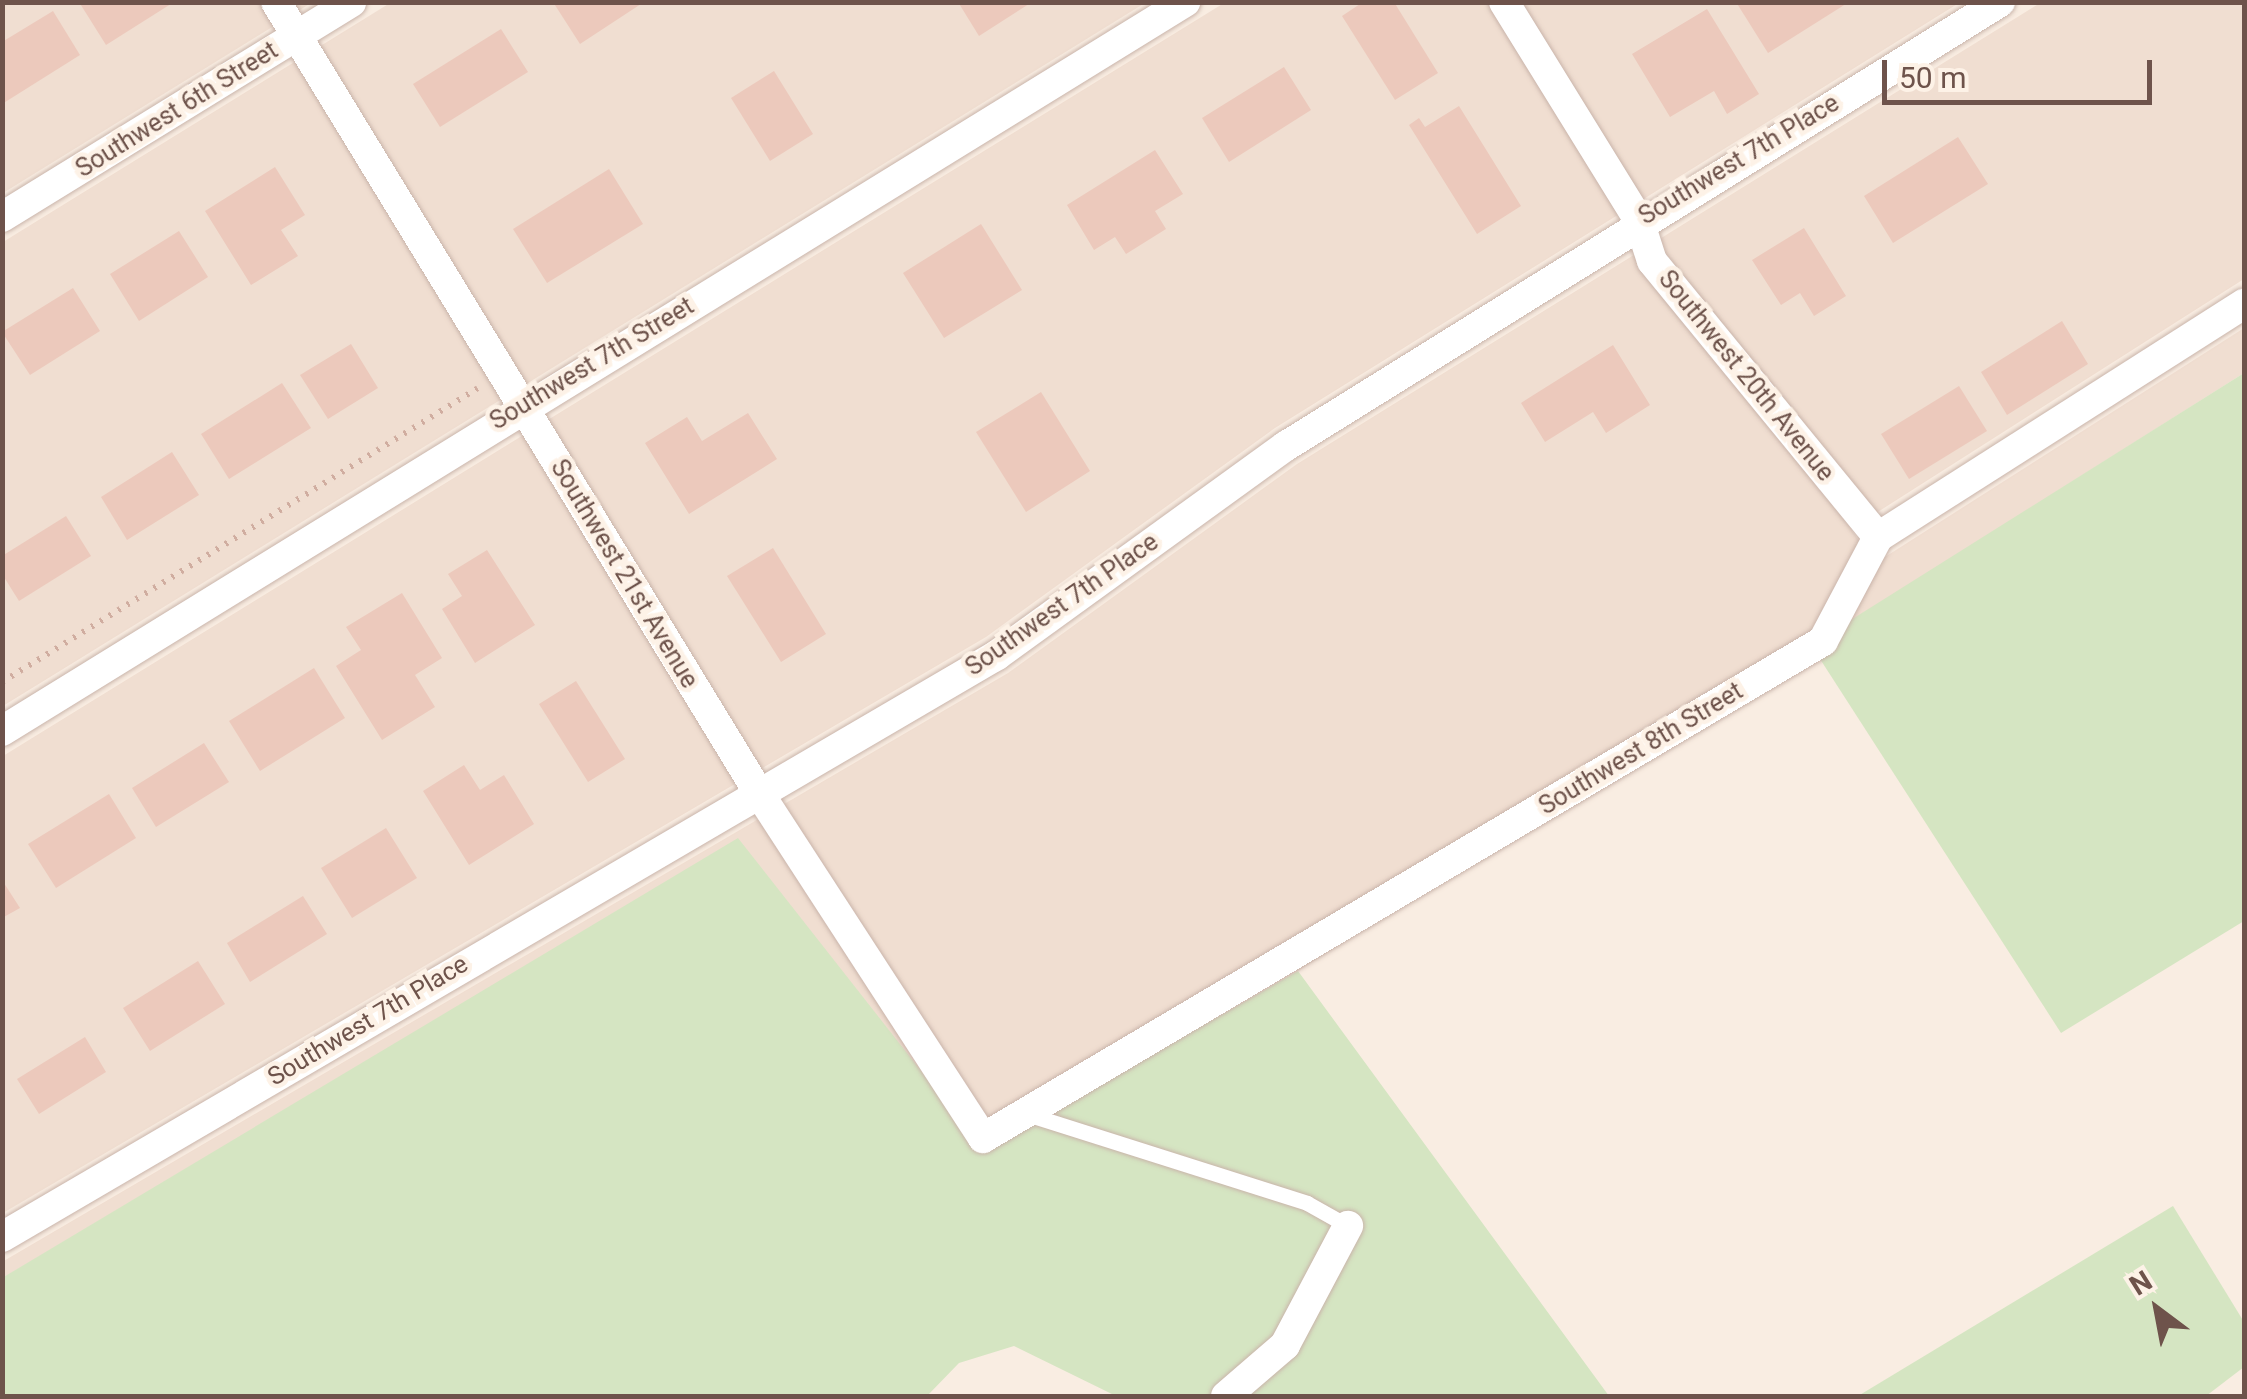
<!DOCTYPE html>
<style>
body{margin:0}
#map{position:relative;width:2247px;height:1399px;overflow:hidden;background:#f9ede2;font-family:Roboto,sans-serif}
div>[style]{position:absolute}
.residential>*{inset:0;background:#f0ded1}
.green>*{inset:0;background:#d5e5c2}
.building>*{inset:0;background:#ecc9bc}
.path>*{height:6px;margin-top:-3px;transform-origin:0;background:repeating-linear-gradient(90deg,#d0ada0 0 2.5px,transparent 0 10.5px)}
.roads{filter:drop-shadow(0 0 2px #c9b4aa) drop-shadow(0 0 2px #c9b4aa)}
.lane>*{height:15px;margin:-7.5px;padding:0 7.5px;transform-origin:7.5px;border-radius:7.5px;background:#fff}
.street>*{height:30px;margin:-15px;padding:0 15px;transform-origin:15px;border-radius:15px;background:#fff}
span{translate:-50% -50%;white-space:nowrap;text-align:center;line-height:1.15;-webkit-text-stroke:9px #fdf2e7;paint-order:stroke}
.street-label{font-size:25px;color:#6e534b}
.frame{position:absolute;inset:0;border:5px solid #6e534b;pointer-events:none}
.north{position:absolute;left:2107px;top:1259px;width:100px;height:100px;-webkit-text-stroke:8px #fdf2e7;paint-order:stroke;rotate:328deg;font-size:28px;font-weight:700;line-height:40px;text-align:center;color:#6e534b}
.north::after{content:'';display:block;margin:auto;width:35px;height:45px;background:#6e534b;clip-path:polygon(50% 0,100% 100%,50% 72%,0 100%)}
.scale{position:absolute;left:1882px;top:60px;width:270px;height:45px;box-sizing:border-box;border:5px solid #6e534b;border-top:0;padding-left:12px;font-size:30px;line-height:35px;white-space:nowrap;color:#6e534b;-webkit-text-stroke:8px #fdf2e7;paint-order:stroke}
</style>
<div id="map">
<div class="residential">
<div style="clip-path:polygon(3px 3px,311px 3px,3px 193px)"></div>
<div style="clip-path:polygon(390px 3px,1145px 3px,3px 706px,3px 242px)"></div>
<div style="clip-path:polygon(1224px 3px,1959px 3px,1275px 428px,986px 637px,3px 1213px,3px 756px)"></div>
<div style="clip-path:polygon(2040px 3px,2244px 3px,2244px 279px,1851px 529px,1874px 564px,2244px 328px,2244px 373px,1298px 971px,984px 1152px,738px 839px,3px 1278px,2px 1262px,1008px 673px,1297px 464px)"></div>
</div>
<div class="green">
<div style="clip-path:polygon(2244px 373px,2244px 921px,2061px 1033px,1811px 645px)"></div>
<div style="clip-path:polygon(738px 838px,984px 1151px,1298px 971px,1609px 1396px,1116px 1396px,1014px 1346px,959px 1363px,927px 1396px,3px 1396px,2px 1278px)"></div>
<div style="clip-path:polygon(2173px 1206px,2244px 1322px,2244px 1367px,2206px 1396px,1858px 1396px)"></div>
</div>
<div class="building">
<div style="clip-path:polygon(79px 2px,174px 2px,106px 45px)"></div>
<div style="clip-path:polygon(553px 2px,644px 2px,580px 44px)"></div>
<div style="clip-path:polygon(958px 2px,1032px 2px,979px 36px)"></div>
<div style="clip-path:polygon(1363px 2px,1394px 2px,1438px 73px,1395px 100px,1342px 16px)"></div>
<div style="clip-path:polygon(1736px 2px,1849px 2px,1768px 53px)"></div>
<div style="clip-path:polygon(1707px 9px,1759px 94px,1727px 114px,1714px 91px,1670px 117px,1632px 54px)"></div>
<div style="clip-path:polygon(53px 11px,80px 55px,2px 104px,2px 42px)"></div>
<div style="clip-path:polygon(501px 29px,528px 72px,440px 127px,413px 84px)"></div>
<div style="clip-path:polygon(1284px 67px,1311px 110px,1229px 162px,1202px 118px)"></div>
<div style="clip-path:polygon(774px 71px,813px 134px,770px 161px,731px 98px)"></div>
<div style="clip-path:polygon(1459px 106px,1521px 206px,1477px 234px,1409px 125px,1419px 118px,1425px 127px)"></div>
<div style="clip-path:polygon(1958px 137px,1988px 184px,1893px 243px,1864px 196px)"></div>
<div style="clip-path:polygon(1155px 150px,1183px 194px,1155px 211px,1166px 229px,1126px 254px,1115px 237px,1094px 250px,1067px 205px)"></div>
<div style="clip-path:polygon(275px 167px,305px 215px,281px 230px,298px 256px,251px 285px,205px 211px)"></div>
<div style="clip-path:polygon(609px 169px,643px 224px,547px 283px,513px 229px)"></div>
<div style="clip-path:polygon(981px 224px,1022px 290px,944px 338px,903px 273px)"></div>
<div style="clip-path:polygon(1804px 228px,1846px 296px,1814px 316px,1800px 293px,1781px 305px,1752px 260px)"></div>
<div style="clip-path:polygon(179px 231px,208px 277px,139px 321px,110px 274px)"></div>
<div style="clip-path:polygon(73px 288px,100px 331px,30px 375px,2px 332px)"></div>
<div style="clip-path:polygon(2062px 321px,2088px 364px,2007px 415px,1981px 372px)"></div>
<div style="clip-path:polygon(351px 344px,378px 388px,328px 419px,300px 375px)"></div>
<div style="clip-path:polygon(1613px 345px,1650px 405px,1606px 433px,1593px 412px,1545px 442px,1521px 403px)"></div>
<div style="clip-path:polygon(282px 383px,311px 428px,229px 479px,201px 434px)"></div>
<div style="clip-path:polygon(1959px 386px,1987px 431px,1909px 479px,1881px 434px)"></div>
<div style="clip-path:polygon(1041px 392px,1090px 471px,1026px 512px,976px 432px)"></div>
<div style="clip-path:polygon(748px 413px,777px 459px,689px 514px,645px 443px,687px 417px,702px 441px)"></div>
<div style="clip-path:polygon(172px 452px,199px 495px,127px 540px,101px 497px)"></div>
<div style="clip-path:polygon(66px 516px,91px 556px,19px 601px,2px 574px,2px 556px)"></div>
<div style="clip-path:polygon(773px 548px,826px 634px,781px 662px,727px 576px)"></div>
<div style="clip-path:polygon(487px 550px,535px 625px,475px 663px,442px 609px,462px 596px,448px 574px)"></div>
<div style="clip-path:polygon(402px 593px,442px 658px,415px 675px,435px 707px,382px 740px,336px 666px,361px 650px,346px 627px)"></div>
<div style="clip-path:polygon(314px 668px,345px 718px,260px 771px,229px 721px)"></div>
<div style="clip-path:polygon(576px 681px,625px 759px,588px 782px,539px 704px)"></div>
<div style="clip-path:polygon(204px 743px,229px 782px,156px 827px,132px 788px)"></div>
<div style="clip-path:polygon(464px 765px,480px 790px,504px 775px,534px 824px,469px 865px,423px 791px)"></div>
<div style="clip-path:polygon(109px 794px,136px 838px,56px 888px,28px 844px)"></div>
<div style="clip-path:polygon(386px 828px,417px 878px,352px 918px,321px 868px)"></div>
<div style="clip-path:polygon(2px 880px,20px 908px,2px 918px)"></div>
<div style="clip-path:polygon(303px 896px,327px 934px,250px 982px,227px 943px)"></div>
<div style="clip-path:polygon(198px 961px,225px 1004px,150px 1051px,123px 1008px)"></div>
<div style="clip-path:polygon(85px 1037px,106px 1072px,39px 1114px,17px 1079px)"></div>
</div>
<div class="path">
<div style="left:2px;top:682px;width:559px;rotate:-31.7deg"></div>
</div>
<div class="roads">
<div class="lane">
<div style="left:1027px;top:1114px;width:294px;rotate:17.6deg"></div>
<div style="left:1307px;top:1203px;width:47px;rotate:29.3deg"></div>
</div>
<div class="street">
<div style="left:276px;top:2px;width:923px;rotate:58.6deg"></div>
<div style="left:757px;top:790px;width:415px;rotate:57deg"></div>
<div style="left:983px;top:1138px;width:976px;rotate:-30.61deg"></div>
<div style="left:1823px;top:641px;width:118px;rotate:-62.1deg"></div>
<div style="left:1878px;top:537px;width:434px;rotate:-32.5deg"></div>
<div style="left:1504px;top:2px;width:257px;rotate:58.3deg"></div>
<div style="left:1639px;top:221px;width:42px;rotate:72deg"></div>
<div style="left:1652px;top:261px;width:357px;rotate:50.7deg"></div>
<div style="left:2px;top:217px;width:410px;rotate:-31.6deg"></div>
<div style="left:2px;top:731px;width:1390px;rotate:-31.64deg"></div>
<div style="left:2px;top:1237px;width:1153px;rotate:-30.32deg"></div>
<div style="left:997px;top:655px;width:357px;rotate:-35.9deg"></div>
<div style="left:1286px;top:446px;width:841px;rotate:-31.88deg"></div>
<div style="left:1226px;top:1396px;width:78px;rotate:-40.8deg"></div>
<div style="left:1285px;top:1345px;width:135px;rotate:-62.1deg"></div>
</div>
</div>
<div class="street-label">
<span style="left:177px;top:110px;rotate:-32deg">Southwest 6th Street</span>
<span style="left:1739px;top:160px;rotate:-31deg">Southwest 7th Place</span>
<span style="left:592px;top:364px;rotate:-31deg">Southwest 7th Street</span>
<span style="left:1746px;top:376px;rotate:51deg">Southwest 20th Avenue</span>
<span style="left:624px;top:574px;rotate:59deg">Southwest 21st Avenue</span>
<span style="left:1062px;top:605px;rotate:-35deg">Southwest 7th Place</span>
<span style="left:1641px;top:749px;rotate:-31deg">Southwest 8th Street</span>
<span style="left:368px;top:1021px;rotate:-31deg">Southwest 7th Place</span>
</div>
<div class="frame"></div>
<div class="north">N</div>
<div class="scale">50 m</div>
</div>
